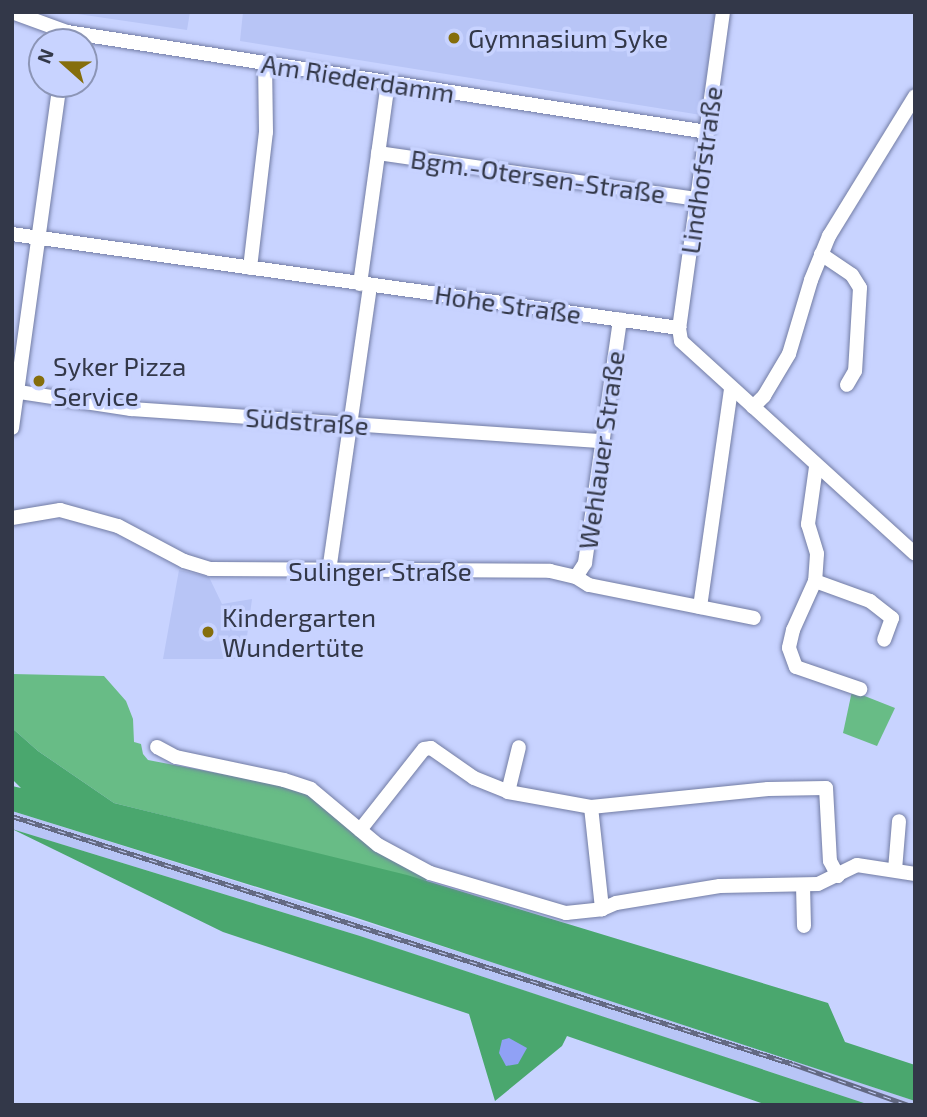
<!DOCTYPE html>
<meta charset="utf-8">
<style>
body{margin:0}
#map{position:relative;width:927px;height:1117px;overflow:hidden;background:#c8d3ff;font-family:"Exo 2",sans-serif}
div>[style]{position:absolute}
.built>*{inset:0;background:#b8c5f6}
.green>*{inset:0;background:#68bc86}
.forest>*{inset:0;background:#4aa76e}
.water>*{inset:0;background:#90a1f5}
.roads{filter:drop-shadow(0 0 2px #727ca4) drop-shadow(0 0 2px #727ca4)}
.minor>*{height:14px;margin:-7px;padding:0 7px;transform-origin:7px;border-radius:7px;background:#fff}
.rail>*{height:5px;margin-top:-2.5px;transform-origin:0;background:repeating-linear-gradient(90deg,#c8d3ff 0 8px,#636983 0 16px);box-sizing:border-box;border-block:2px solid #636983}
.dots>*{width:19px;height:19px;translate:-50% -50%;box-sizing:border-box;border:4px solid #c8d3ff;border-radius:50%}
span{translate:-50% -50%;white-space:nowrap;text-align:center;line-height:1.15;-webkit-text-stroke:7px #c8d3ff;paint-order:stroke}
.poi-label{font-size:26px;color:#333849}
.left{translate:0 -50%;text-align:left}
.street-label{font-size:26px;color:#333849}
.frame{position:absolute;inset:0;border:14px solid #333849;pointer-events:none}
.north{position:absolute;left:28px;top:28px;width:70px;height:70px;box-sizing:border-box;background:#c8d3ff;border:2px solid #8c95b6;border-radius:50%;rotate:291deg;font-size:19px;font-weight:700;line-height:28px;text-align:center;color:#333849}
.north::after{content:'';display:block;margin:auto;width:24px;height:32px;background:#856e0c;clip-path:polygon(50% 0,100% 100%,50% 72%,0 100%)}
</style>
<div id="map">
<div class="built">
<div style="clip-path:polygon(64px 12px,190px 12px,187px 30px)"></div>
<div style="clip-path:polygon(243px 12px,715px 12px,701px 115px,240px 41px)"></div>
<div style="clip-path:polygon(179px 570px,209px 577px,222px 604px,252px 599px,244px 659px,163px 659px)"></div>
<div style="clip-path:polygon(12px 811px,583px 991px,915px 1101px,915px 1105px,870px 1105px,347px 932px,12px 829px)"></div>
</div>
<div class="green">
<div style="clip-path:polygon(12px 674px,104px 676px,126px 701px,133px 719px,134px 742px,141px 744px,143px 754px,148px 760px,279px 785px,301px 792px,321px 802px,427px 876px,426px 881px,114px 803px,38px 751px,12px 728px)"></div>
<div style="clip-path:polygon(852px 691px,895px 708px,877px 746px,843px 733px)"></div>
</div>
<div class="forest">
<div style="clip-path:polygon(12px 728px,38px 751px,114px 803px,407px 875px,828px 1003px,845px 1042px,915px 1065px,915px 1101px,354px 917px,12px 811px,12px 786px,21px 788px,12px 779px)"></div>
<div style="clip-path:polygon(12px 829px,360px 936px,870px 1105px,767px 1105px,567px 1036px,562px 1046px,495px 1101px,469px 1014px,223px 932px)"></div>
</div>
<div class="water">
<div style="clip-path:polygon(509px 1038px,527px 1048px,518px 1064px,506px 1066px,499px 1053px,502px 1040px)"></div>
</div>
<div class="roads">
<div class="minor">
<div style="left:12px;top:12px;width:59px;rotate:20deg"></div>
<div style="left:67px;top:32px;width:648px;rotate:8.88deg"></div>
<div style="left:723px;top:12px;width:319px;rotate:97.9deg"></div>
<div style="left:679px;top:328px;width:13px;rotate:81deg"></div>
<div style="left:681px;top:341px;width:316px;rotate:42.3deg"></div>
<div style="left:378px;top:153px;width:323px;rotate:8.2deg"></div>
<div style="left:12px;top:234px;width:674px;rotate:8.02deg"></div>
<div style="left:821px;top:254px;width:37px;rotate:34deg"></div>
<div style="left:852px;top:275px;width:15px;rotate:58deg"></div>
<div style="left:860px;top:288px;width:83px;rotate:93.4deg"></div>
<div style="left:855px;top:371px;width:16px;rotate:120deg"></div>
<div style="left:250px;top:268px;width:137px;rotate:-83.3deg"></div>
<div style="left:266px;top:132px;width:69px;rotate:-90.8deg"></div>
<div style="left:360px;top:284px;width:203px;rotate:-82.1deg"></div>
<div style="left:12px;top:391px;width:120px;rotate:8.6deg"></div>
<div style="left:131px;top:409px;width:473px;rotate:3.9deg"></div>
<div style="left:753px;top:407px;width:16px;rotate:-45deg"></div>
<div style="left:764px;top:396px;width:49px;rotate:-59.2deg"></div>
<div style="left:789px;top:354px;width:77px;rotate:-73.4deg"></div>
<div style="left:811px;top:280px;width:48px;rotate:-67.8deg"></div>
<div style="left:829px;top:236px;width:164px;rotate:-58.4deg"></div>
<div style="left:12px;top:428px;width:347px;rotate:-82.1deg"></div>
<div style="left:816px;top:467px;width:58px;rotate:98deg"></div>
<div style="left:808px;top:524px;width:31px;rotate:73deg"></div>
<div style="left:817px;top:554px;width:27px;rotate:94deg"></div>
<div style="left:815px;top:581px;width:54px;rotate:114.2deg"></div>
<div style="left:793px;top:630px;width:18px;rotate:103deg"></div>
<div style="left:789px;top:648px;width:20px;rotate:70deg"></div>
<div style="left:796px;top:667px;width:68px;rotate:19deg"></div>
<div style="left:12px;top:518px;width:49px;rotate:-9.5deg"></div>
<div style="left:60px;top:510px;width:60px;rotate:15.4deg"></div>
<div style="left:118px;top:526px;width:75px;rotate:27.9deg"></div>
<div style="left:184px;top:561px;width:27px;rotate:17deg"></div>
<div style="left:210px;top:569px;width:340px;rotate:0.3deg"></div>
<div style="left:550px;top:571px;width:27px;rotate:13deg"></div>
<div style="left:576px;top:577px;width:15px;rotate:32deg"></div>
<div style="left:589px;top:585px;width:168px;rotate:11.3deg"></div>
<div style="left:329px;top:571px;width:289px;rotate:-81.8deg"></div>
<div style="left:576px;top:577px;width:17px;rotate:-57deg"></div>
<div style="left:585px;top:563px;width:246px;rotate:-81.8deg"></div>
<div style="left:815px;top:581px;width:59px;rotate:20deg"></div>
<div style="left:870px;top:601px;width:28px;rotate:38deg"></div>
<div style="left:892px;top:618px;width:23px;rotate:110deg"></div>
<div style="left:700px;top:607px;width:221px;rotate:-81.9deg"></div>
<div style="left:157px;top:747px;width:21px;rotate:28deg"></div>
<div style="left:176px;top:757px;width:110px;rotate:12deg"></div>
<div style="left:284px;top:780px;width:28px;rotate:18deg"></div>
<div style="left:311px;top:789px;width:87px;rotate:39.9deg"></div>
<div style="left:378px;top:845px;width:59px;rotate:28.3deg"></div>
<div style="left:430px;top:873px;width:142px;rotate:16.4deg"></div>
<div style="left:566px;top:913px;width:36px;rotate:-6deg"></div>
<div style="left:602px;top:909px;width:15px;rotate:-23deg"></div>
<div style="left:616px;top:903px;width:105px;rotate:-9.3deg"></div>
<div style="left:720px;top:886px;width:98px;rotate:-1.2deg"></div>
<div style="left:818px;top:884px;width:43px;rotate:-26deg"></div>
<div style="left:857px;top:865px;width:59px;rotate:8.8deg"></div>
<div style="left:508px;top:792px;width:46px;rotate:-76.3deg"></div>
<div style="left:591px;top:807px;width:103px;rotate:83.8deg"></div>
<div style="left:360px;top:830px;width:103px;rotate:-51.7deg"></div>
<div style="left:424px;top:749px;width:7px;rotate:-8deg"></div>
<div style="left:431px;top:748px;width:52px;rotate:34.9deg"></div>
<div style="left:474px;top:778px;width:37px;rotate:22deg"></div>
<div style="left:508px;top:792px;width:84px;rotate:10.2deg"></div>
<div style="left:591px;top:807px;width:178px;rotate:-5.8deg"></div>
<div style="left:768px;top:789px;width:58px;rotate:-1deg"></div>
<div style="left:826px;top:788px;width:73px;rotate:86.9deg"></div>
<div style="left:830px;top:861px;width:17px;rotate:62deg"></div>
<div style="left:895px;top:870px;width:49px;rotate:-85.3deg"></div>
<div style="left:803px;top:885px;width:41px;rotate:88.6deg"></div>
</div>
</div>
<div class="rail">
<div style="left:12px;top:816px;width:819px;rotate:17.62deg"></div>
<div style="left:793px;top:1064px;width:122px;rotate:19.6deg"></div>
</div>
<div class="dots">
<div style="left:454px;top:38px;background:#856e0c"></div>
<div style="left:39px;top:381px;background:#856e0c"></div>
<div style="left:208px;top:632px;background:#856e0c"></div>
</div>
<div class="poi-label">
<span class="left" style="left:468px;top:38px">Gymnasium Syke</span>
<span class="left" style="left:53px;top:381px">Syker Pizza<br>Service</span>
<span class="left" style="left:222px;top:632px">Kindergarten<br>Wundertüte</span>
</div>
<div class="street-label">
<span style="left:358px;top:78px;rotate:9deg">Am Riederdamm</span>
<span style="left:701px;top:170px;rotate:-82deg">Lindhofstraße</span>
<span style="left:538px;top:176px;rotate:8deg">Bgm.-Otersen-Straße</span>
<span style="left:508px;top:304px;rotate:8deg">Hohe Straße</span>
<span style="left:307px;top:421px;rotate:4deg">Südstraße</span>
<span style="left:601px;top:450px;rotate:-82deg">Wehlauer Straße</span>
<span style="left:380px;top:571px">Sulinger Straße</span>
</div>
<div class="frame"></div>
<div class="north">N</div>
</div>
